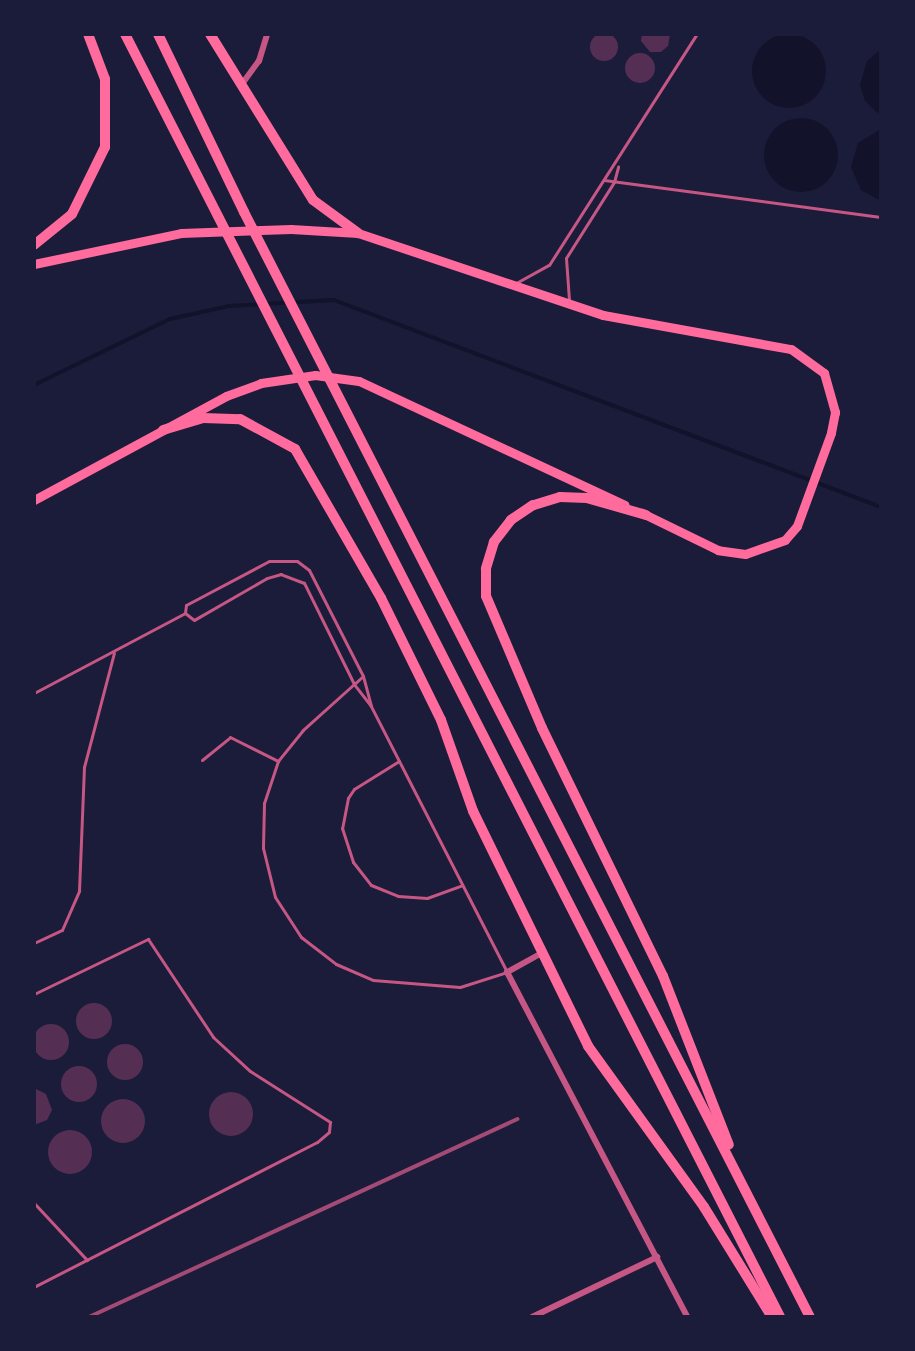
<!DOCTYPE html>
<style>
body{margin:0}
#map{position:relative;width:915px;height:1351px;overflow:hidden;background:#1b1b3a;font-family:"Sofia Sans Condensed",sans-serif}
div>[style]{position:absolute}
.water>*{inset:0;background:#12122b}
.round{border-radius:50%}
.stream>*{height:4px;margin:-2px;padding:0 2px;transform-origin:2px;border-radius:2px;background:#12122b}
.building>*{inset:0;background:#542f53}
.service>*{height:3px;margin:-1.5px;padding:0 1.5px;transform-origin:1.5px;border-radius:1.5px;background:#c65784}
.minor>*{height:6px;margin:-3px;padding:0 3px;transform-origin:3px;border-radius:3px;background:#c65784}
.primary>*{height:9px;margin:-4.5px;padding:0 4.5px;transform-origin:4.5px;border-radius:4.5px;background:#ff6b9d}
.motorway>*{height:10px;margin:-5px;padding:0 5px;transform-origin:5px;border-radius:5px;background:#ff6b9d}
.rail>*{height:4px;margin:-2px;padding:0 2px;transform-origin:2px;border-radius:2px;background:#a44b75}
span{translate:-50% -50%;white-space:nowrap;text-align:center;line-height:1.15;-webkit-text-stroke:6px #1b1b3a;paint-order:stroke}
.frame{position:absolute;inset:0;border:36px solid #1b1b3a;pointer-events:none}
</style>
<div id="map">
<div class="water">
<div class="round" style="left:752px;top:34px;width:74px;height:74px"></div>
<div style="clip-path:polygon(881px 49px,881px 116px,865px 101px,860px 85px,867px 61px)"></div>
<div class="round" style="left:764px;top:118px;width:74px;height:74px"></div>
<div style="clip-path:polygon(881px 129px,881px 201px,861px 190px,851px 167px,858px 143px)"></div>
</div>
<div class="stream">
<div style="left:34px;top:385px;width:151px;rotate:-25.9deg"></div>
<div style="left:170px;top:319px;width:60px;rotate:-12.4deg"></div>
<div style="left:229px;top:306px;width:105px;rotate:-3.3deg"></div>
<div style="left:334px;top:300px;width:585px;rotate:20.73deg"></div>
</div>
<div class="building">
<div class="round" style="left:590px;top:33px;width:28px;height:28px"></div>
<div style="clip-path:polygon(670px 34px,668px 46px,661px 52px,650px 52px,641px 41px,642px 34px)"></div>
<div class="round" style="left:625px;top:53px;width:30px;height:30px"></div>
<div class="round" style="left:76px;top:1003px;width:36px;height:36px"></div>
<div class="round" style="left:33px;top:1024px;width:36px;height:36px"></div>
<div class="round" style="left:107px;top:1044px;width:36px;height:36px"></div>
<div class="round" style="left:61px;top:1066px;width:36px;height:36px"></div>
<div style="clip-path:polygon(36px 1089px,46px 1094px,52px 1110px,47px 1120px,34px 1125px)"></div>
<div class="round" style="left:209px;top:1092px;width:44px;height:44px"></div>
<div class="round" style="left:101px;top:1099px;width:44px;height:44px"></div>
<div class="round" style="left:48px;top:1130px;width:44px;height:44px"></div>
</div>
<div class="service">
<div style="left:604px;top:180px;width:279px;rotate:7.6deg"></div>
<div style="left:516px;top:283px;width:38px;rotate:-29deg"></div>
<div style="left:549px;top:265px;width:274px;rotate:-57.4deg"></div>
<div style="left:569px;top:300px;width:42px;rotate:-94.1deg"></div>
<div style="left:566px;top:258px;width:90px;rotate:-57.7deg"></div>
<div style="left:614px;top:182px;width:16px;rotate:-75deg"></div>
<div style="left:363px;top:676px;width:12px;rotate:138deg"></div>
<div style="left:354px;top:684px;width:69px;rotate:138deg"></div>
<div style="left:303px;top:730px;width:40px;rotate:129deg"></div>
<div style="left:278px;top:761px;width:44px;rotate:108.4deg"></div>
<div style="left:264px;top:803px;width:45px;rotate:91.3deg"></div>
<div style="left:263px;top:848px;width:50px;rotate:76.2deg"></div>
<div style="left:275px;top:897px;width:48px;rotate:57deg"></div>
<div style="left:301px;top:937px;width:44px;rotate:37.6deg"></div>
<div style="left:336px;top:964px;width:40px;rotate:23.4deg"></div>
<div style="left:373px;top:980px;width:87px;rotate:4.6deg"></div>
<div style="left:460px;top:987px;width:49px;rotate:-17.7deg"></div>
<div style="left:507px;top:972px;width:299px;rotate:-117.1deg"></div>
<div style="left:371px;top:706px;width:28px;rotate:-128deg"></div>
<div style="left:354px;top:684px;width:113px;rotate:-116.3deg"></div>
<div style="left:304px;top:583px;width:25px;rotate:-159deg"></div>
<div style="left:281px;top:574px;width:15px;rotate:164deg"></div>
<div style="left:267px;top:578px;width:84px;rotate:150.1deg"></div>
<div style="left:194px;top:620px;width:11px;rotate:-142deg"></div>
<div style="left:185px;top:613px;width:8px;rotate:-83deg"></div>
<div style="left:186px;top:605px;width:94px;rotate:-27.9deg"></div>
<div style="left:269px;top:561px;width:28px"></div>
<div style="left:297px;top:561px;width:15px;rotate:37deg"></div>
<div style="left:309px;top:570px;width:119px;rotate:63deg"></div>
<div style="left:363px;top:676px;width:31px;rotate:75deg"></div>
<div style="left:34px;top:693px;width:171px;rotate:-27.9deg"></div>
<div style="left:202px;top:760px;width:36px;rotate:-39deg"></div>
<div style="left:230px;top:737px;width:54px;rotate:26.6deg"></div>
<div style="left:399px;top:761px;width:53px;rotate:148.1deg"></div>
<div style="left:354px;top:789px;width:11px;rotate:124deg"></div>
<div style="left:348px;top:798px;width:31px;rotate:101deg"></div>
<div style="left:342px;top:828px;width:36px;rotate:72deg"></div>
<div style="left:353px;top:862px;width:29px;rotate:52deg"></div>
<div style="left:371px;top:885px;width:29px;rotate:22deg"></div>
<div style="left:398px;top:896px;width:29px;rotate:4deg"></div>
<div style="left:427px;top:898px;width:37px;rotate:-20deg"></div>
<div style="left:34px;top:943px;width:31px;rotate:-25deg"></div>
<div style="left:62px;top:930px;width:43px;rotate:-66.4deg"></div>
<div style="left:79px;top:891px;width:124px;rotate:-87.7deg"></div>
<div style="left:84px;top:767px;width:118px;rotate:-75.3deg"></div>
<div style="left:34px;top:994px;width:127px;rotate:-25.8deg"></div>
<div style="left:148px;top:939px;width:118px;rotate:56.4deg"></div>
<div style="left:213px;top:1037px;width:50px;rotate:42.6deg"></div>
<div style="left:250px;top:1071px;width:95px;rotate:32.5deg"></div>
<div style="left:330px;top:1122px;width:10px;rotate:96deg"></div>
<div style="left:329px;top:1132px;width:16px;rotate:140deg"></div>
<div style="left:317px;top:1142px;width:318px;rotate:152.9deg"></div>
<div style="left:34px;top:1203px;width:78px;rotate:47.1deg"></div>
</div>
<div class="minor">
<div style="left:242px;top:84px;width:29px;rotate:-54deg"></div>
<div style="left:259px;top:61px;width:28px;rotate:-73deg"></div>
<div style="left:540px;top:954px;width:38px;rotate:151deg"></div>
<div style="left:507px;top:972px;width:389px;rotate:62.4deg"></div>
<div style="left:532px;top:1317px;width:139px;rotate:-25.6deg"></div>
</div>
<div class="primary">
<div style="left:34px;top:264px;width:150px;rotate:-11.9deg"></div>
<div style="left:181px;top:233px;width:110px;rotate:-2.1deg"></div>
<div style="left:291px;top:229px;width:67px;rotate:3.4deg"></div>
<div style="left:358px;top:233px;width:258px;rotate:18.5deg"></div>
<div style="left:603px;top:315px;width:191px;rotate:10.3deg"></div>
<div style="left:791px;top:349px;width:41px;rotate:36deg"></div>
<div style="left:824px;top:373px;width:41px;rotate:74.2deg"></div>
<div style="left:835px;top:412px;width:21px;rotate:101deg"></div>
<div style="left:831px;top:433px;width:99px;rotate:110.1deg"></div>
<div style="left:797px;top:526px;width:18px;rotate:131deg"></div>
<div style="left:785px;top:540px;width:42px;rotate:160.7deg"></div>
<div style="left:745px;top:554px;width:27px;rotate:-172deg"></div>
<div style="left:718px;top:550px;width:85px;rotate:-154deg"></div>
<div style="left:34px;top:500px;width:218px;rotate:-28.4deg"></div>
<div style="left:226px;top:396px;width:37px;rotate:-20deg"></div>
<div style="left:261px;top:383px;width:55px;rotate:-8.4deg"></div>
<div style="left:315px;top:375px;width:44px;rotate:7.8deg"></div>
<div style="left:359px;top:381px;width:293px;rotate:25deg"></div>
</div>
<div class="motorway">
<div style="left:125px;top:34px;width:1441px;rotate:62.95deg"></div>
<div style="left:158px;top:34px;width:198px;rotate:64.2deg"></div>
<div style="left:244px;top:212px;width:1242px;rotate:62.88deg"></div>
<div style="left:210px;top:34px;width:195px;rotate:58.2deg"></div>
<div style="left:313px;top:200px;width:56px;rotate:36.3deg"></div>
<div style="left:34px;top:245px;width:49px;rotate:-39.2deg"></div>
<div style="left:72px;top:214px;width:75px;rotate:-63.8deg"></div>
<div style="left:105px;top:147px;width:68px;rotate:-90deg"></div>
<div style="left:105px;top:79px;width:48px;rotate:-110.7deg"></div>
<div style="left:163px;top:430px;width:42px;rotate:-16.7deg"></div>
<div style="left:203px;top:418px;width:37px;rotate:2deg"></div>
<div style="left:240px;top:419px;width:63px;rotate:28.6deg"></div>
<div style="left:295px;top:449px;width:172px;rotate:60deg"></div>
<div style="left:381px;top:598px;width:136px;rotate:63.8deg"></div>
<div style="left:441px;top:720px;width:96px;rotate:70.6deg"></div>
<div style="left:473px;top:811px;width:262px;rotate:63.9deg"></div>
<div style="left:588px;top:1046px;width:198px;rotate:54.2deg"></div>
<div style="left:704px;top:1207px;width:129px;rotate:58.3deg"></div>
<div style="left:646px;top:515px;width:61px;rotate:-163.9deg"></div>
<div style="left:587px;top:498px;width:27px;rotate:-178deg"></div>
<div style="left:560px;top:497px;width:28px;rotate:163deg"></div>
<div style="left:533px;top:505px;width:27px;rotate:146deg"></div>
<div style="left:511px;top:520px;width:28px;rotate:128deg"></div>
<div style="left:494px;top:542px;width:28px;rotate:107deg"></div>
<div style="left:486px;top:569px;width:27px;rotate:90deg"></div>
<div style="left:486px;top:596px;width:143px;rotate:67deg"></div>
<div style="left:542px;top:728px;width:276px;rotate:64deg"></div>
<div style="left:663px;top:976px;width:181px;rotate:68.7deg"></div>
</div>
<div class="rail">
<div style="left:89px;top:1317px;width:472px;rotate:-24.8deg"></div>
</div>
<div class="frame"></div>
</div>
